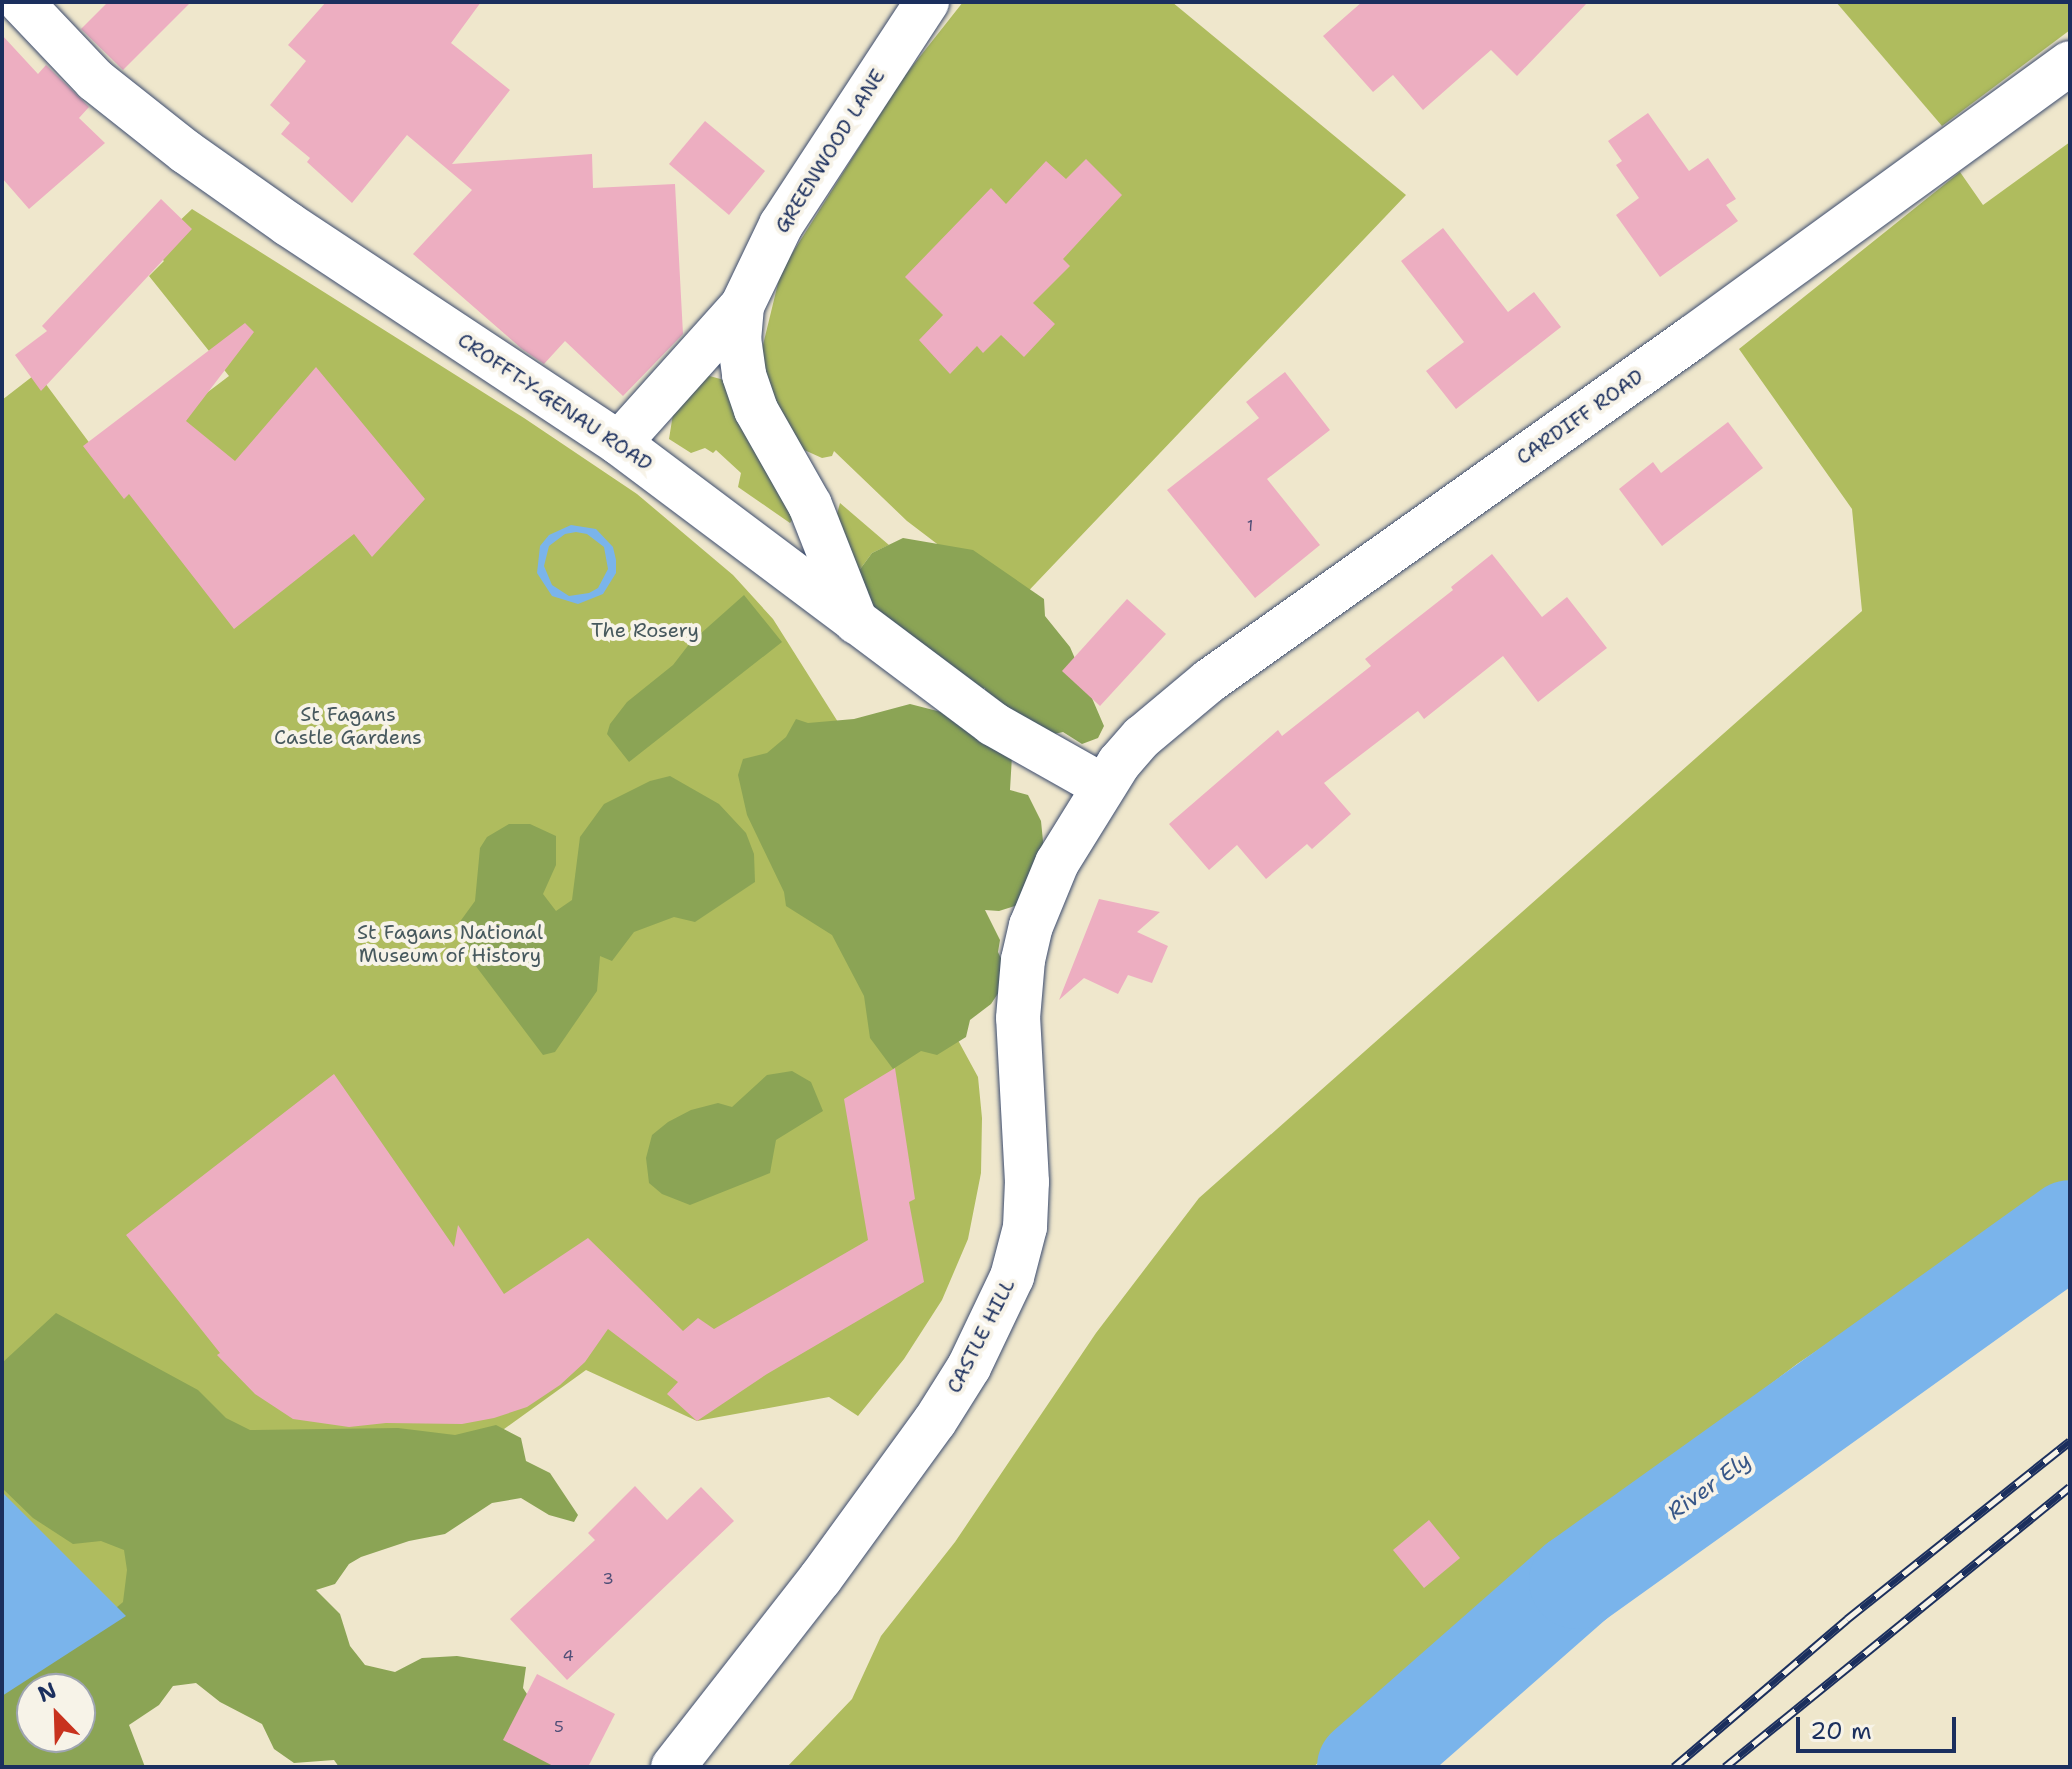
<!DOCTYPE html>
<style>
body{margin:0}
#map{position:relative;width:2072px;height:1769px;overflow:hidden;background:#efe7cc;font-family:"Shantell Sans",sans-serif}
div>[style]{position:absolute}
.green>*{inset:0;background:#afbc5e}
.forest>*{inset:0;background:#8ba455}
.water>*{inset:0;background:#7ab4eb}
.river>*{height:96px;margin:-48px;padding:0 48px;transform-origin:48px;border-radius:48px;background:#7ab4eb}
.building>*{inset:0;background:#edaec1}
.roads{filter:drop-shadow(0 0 2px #3b4b6e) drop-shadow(0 0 2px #3b4b6e)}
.minor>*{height:44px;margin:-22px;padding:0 22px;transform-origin:22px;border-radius:22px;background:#fff}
.tertiary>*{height:44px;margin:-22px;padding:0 22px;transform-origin:22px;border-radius:22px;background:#fff}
.rail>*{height:9px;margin-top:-4.5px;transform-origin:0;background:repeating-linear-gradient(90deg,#f7f3e8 0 18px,#1b2f5e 0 36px);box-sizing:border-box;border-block:2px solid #1b2f5e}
span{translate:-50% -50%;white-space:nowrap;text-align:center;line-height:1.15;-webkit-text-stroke:8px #f7f3e8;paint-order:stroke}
.number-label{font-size:16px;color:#504f77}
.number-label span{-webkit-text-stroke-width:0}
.street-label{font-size:20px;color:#1b2f5e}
.park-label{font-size:20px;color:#47595e}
.water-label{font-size:22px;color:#385788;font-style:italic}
.frame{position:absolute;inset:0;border:4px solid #1b2f5e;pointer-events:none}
.north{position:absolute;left:16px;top:1673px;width:80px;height:80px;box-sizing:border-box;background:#f7f3e8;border:2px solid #9fa5b1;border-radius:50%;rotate:337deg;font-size:22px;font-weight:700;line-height:32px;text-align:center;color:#1b2f5e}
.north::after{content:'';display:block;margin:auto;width:28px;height:36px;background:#c8321e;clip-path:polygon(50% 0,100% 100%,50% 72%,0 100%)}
.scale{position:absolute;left:1796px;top:1717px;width:160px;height:36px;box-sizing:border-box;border:4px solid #1b2f5e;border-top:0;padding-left:10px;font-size:24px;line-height:28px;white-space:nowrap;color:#1b2f5e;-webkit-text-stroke:6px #f7f3e8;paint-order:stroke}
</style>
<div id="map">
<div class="green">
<div style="clip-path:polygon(963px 2px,1172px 2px,1406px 195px,1016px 604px,907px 521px,834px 451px,832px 456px,822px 458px,802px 449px,767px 388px,761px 353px,781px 271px,903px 78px)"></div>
<div style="clip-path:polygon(1836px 2px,2070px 2px,2070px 30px,1942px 126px)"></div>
<div style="clip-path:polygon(2070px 142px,2070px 1182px,1797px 1364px,1543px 1558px,1459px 1630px,1419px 1683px,1313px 1767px,787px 1767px,852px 1699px,881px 1636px,955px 1542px,1096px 1333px,1199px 1198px,1862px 611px,1852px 509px,1739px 349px,1960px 172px,1983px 205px)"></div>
<div style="clip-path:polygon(192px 209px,524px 418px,637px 494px,733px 575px,773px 619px,913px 841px,953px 1031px,978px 1077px,982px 1118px,981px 1173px,968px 1239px,942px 1300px,904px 1359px,858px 1416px,829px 1397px,697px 1421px,586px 1370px,80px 1735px,80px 1689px,32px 1689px,32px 1737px,2px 1767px,2px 400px,33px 376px,45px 383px,108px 468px,229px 376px,149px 276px,164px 261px,151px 248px)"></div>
<div style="clip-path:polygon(706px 375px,724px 380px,795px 516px,790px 523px,738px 487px,741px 473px,716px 450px,713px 453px,705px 448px,691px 453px,669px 439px,673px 414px)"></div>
<div style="clip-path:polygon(840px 503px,889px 545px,872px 553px,858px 572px,834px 525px)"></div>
</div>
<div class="forest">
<div style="clip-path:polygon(903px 538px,973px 550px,1044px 599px,1045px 616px,1070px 647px,1104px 726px,1098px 738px,1082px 744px,1063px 732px,1050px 735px,1012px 756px,1010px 790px,1028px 795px,1041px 821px,1044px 851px,1018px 905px,999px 911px,985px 910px,1000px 940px,998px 952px,1007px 971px,1003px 986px,991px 1004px,970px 1020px,966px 1037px,937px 1055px,921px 1051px,893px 1069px,870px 1038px,864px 996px,832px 935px,786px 906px,784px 892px,747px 815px,738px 775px,743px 759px,767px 753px,786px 737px,796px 719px,808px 723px,854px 719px,910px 704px,953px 715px,985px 697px,985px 688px,973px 694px,880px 634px,858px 572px,872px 553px)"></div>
<div style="clip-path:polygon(744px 595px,782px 642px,629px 762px,607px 734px,610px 724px,627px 702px,673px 665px,690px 643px)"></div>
<div style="clip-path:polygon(670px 776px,719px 804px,746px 833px,754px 854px,755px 882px,695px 922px,674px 917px,634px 932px,612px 961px,600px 956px,597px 991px,555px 1052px,543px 1055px,475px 965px,459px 923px,475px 901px,480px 848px,487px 837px,509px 824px,530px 824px,556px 836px,556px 865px,543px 894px,556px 911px,572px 900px,580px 837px,604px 804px,650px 781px)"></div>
<div style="clip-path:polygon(792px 1071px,811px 1082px,823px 1111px,776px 1140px,770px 1173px,690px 1205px,662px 1194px,649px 1183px,646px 1158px,652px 1135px,668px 1122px,691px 1110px,718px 1103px,732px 1107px,767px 1075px)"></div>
<div style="clip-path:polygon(evenodd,56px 1313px,198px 1390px,226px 1418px,250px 1430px,398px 1428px,455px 1435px,496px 1425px,521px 1438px,526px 1461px,550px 1473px,578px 1515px,574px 1522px,549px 1515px,521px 1498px,492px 1503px,445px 1534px,409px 1541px,361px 1557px,349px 1564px,335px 1584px,316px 1590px,340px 1614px,350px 1646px,365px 1665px,395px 1672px,422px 1658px,457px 1656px,526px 1667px,523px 1688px,575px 1767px,339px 1767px,334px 1760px,294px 1763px,274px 1749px,262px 1724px,220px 1702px,196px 1683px,173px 1686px,159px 1705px,129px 1725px,145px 1767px,2px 1767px,2px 1679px,97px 1624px,123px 1602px,127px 1570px,124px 1550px,101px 1541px,73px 1544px,33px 1518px,2px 1488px,2px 1363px,56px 1313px,32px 1689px,80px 1689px,80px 1737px,32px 1737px,32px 1689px)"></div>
</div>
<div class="water">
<div style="clip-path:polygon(evenodd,571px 525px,596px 529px,613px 547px,616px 560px,616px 573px,603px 594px,578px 604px,552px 596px,537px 573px,540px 546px,549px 535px,571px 525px,576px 532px,587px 534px,604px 547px,608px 569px,598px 588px,589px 593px,569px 596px,552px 585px,544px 566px,549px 546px,565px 534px,576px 532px)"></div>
<div style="clip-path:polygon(2px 1492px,126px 1616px,2px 1696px)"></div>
</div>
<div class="river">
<div style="left:1365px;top:1767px;width:282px;rotate:-41.3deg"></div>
<div style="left:1577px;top:1581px;width:606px;rotate:-35.6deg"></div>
</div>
<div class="building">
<div style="clip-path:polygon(108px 2px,191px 2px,123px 70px,81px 29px)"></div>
<div style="clip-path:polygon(326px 2px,481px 2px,451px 43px,510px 90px,452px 164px,592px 154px,593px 188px,675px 184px,683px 334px,623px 396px,565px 341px,544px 364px,522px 349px,413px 254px,472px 190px,407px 135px,352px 203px,307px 162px,310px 158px,281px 134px,290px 123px,270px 105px,306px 61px,288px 45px)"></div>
<div style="clip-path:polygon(1362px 2px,1588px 2px,1517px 76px,1491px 50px,1423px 110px,1393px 75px,1373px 92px,1323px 36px)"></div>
<div style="clip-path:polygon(2px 35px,38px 74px,46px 65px,89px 107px,79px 118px,105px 143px,29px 209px,2px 178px)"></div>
<div style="clip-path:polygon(1648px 113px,1689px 171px,1708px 158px,1736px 199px,1726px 205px,1738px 221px,1660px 277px,1616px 215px,1639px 198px,1616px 165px,1622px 161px,1608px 141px)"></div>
<div style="clip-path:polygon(705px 121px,765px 171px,729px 215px,669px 164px)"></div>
<div style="clip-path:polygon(1086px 159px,1122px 195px,1063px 259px,1070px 266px,1033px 303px,1055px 324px,1024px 357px,1001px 335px,983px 353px,977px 346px,950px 374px,919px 340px,943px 315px,905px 277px,991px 188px,1006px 204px,1046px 161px,1066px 179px)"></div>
<div style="clip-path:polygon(161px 199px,192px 229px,41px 391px,15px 355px,47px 331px,42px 326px)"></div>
<div style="clip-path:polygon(1443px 228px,1508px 312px,1534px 292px,1561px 327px,1456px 409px,1426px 371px,1464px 342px,1401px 261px)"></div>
<div style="clip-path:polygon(245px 323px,254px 332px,186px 421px,235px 461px,316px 367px,425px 499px,372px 557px,354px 534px,234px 629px,129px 494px,124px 499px,83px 446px)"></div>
<div style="clip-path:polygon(1285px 372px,1330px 430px,1267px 479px,1320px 545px,1255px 598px,1167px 490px,1259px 418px,1246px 402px)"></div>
<div style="clip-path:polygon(1728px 422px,1763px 468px,1662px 546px,1619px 489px,1653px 462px,1661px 473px)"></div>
<div style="clip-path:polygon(1492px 554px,1542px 617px,1567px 597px,1607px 648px,1538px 702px,1503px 656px,1424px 719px,1418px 711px,1324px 783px,1351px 814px,1312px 849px,1307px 844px,1266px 879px,1237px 845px,1209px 870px,1169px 824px,1278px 730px,1282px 736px,1371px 666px,1365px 659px,1453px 590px,1451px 587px)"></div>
<div style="clip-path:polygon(1127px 599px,1166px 634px,1100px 706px,1062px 671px)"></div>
<div style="clip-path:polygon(1099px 899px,1160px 912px,1137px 932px,1168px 946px,1152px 983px,1128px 975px,1118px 994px,1084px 978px,1059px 1000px)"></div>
<div style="clip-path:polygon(895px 1068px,915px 1199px,909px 1202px,924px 1282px,767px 1374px,697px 1421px,667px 1394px,678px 1382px,608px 1329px,585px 1362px,560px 1385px,527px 1407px,494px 1418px,462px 1424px,386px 1423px,349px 1427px,293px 1419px,255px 1394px,217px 1355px,220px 1353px,126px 1235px,334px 1074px,454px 1247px,458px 1225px,504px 1294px,588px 1238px,683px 1331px,698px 1318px,714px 1329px,868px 1240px,844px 1099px)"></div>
<div style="clip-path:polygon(635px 1486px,667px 1520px,701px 1487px,734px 1521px,567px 1680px,510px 1619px,595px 1540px,588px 1533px)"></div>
<div style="clip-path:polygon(1429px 1520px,1460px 1558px,1424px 1588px,1393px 1550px)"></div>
<div style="clip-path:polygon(537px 1674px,615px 1714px,588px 1767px,555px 1767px,503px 1740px)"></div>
</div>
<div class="roads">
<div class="minor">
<div style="left:742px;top:306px;width:32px;rotate:95deg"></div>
<div style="left:739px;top:338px;width:37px;rotate:82deg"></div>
<div style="left:744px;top:375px;width:37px;rotate:71deg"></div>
<div style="left:756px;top:410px;width:109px;rotate:60.4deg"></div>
<div style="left:810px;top:505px;width:126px;rotate:68.5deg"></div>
<div style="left:619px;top:443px;width:184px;rotate:-48.1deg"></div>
<div style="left:742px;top:306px;width:90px;rotate:-64.3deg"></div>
<div style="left:781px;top:225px;width:267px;rotate:-56.8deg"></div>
</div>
<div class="tertiary">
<div style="left:21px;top:2px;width:108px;rotate:46.5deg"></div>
<div style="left:95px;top:80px;width:116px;rotate:38.4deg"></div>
<div style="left:186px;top:152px;width:125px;rotate:35.2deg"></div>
<div style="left:288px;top:224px;width:397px;rotate:33.5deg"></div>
<div style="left:619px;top:443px;width:468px;rotate:36.9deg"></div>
<div style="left:993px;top:724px;width:126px;rotate:29.4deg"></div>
<div style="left:673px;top:1767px;width:239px;rotate:-52deg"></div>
<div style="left:820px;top:1579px;width:195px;rotate:-54deg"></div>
<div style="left:935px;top:1421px;width:64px;rotate:-57.8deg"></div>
<div style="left:969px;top:1367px;width:100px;rotate:-64.5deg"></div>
<div style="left:1012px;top:1277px;width:52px;rotate:-75.4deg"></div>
<div style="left:1025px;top:1227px;width:45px;rotate:-87.5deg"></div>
<div style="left:1027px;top:1182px;width:164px;rotate:-93.1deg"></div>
<div style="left:1018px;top:1018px;width:58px;rotate:-85.1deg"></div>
<div style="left:1023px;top:960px;width:35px;rotate:-77deg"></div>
<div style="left:1031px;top:926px;width:68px;rotate:-67.6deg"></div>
<div style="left:1057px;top:863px;width:118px;rotate:-58.2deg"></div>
<div style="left:1119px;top:763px;width:35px;rotate:-49deg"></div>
<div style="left:1142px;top:737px;width:87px;rotate:-39.9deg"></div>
<div style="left:1209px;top:681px;width:594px;rotate:-35.4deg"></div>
<div style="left:1693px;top:337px;width:466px;rotate:-36deg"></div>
</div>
</div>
<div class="rail">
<div style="left:1674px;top:1767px;width:228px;rotate:-40.5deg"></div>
<div style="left:1847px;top:1619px;width:285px;rotate:-38.6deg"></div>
<div style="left:1725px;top:1767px;width:444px;rotate:-39.1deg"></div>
</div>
<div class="number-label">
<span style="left:1250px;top:526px">1</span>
<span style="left:608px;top:1579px">3</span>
<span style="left:568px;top:1656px">4</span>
<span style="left:559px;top:1727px">5</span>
</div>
<div class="street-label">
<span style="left:830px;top:151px;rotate:-58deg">GREENWOOD LANE</span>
<span style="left:555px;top:402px;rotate:34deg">CROFFT-Y-GENAU ROAD</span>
<span style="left:1580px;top:417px;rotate:-35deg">CARDIFF ROAD</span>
<span style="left:981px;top:1336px;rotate:-63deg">CASTLE HILL</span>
</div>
<div class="park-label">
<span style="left:645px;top:630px">The Rosery</span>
<span style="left:348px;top:726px">St Fagans<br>Castle Gardens</span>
<span style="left:450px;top:944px">St Fagans National<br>Museum of History</span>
</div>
<div class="water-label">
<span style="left:1709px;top:1486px;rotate:-36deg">River Ely</span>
</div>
<div class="frame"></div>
<div class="north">N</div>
<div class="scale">20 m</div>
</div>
